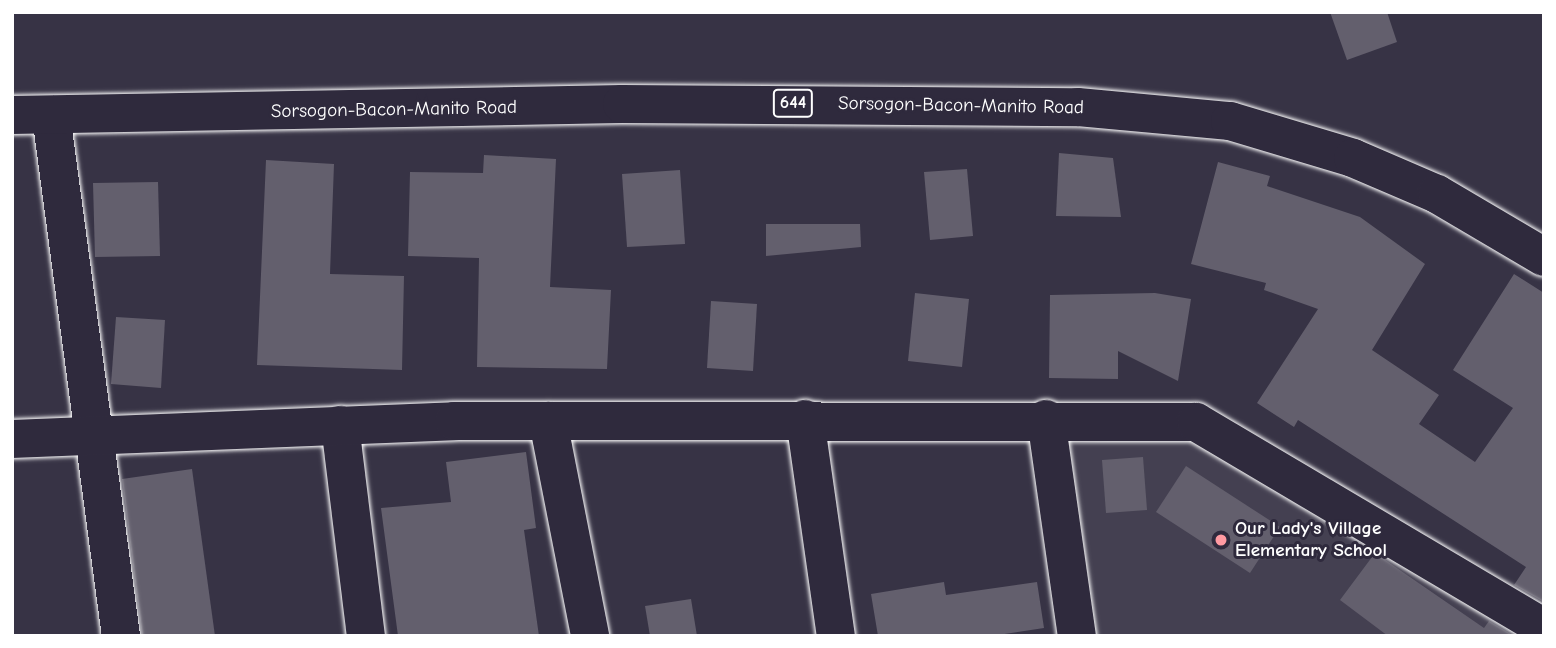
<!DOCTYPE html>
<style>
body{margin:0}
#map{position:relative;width:1556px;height:648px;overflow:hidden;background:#373345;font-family:"Comic Neue",sans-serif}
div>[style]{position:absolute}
.built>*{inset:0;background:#444051}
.building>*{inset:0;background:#635f6d}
.roads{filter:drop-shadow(0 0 2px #fff) drop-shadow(0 0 2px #fff)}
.minor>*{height:38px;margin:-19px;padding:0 19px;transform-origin:19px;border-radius:19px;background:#2f2a3d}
.primary>*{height:38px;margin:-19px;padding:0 19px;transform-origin:19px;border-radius:19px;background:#2f2a3d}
.dots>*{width:19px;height:19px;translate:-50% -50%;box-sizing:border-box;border:4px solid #2f2a3d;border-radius:50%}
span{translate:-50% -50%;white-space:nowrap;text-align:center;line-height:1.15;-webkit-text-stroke:6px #2f2a3d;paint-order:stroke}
.shield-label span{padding:2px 5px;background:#2f2a3d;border:2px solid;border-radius:5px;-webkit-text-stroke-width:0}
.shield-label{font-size:18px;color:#fff;font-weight:700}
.street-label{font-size:19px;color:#fff}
.poi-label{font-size:19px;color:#fff;font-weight:700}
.left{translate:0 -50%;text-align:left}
.frame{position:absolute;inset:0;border:14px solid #fff;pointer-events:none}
</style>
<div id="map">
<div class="built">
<div style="clip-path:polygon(1192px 436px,1521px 636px,1093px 636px,1065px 444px)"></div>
</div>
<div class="building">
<div style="clip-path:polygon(1330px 12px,1387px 12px,1397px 42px,1347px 60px)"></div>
<div style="clip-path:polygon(1059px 153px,1113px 158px,1121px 217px,1056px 216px)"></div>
<div style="clip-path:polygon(484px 155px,556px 159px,550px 287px,611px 290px,607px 369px,477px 367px,479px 258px,408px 256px,410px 172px,483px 173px)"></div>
<div style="clip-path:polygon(266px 160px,334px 164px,330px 274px,404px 276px,402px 370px,257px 365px)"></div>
<div style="clip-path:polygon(1218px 162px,1270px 176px,1267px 186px,1360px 217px,1425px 264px,1372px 350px,1439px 395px,1419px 424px,1475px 462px,1513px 408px,1453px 370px,1514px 274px,1544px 293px,1544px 602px,1514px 585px,1526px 567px,1298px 420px,1294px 427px,1257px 403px,1318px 309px,1264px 290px,1266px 283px,1191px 264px)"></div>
<div style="clip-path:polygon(967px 169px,973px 236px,930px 240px,924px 172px)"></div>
<div style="clip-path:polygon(680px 170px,685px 244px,627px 247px,622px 174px)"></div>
<div style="clip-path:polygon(158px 182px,160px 256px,95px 257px,93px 183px)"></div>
<div style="clip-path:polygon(766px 224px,860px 224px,861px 247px,766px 256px)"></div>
<div style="clip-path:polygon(915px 293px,969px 299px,962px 367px,908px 361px)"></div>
<div style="clip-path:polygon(1155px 293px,1191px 299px,1178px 381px,1118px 351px,1118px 379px,1049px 378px,1050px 295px)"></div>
<div style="clip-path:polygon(711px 301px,757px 304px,753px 371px,707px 368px)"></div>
<div style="clip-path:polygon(116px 317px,165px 320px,161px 388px,111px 384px)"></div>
<div style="clip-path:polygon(526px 452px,536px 528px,524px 530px,539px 636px,398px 636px,381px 508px,451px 502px,446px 462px)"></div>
<div style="clip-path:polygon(1143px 457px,1147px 510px,1106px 513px,1102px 460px)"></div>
<div style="clip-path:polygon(1186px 466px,1280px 527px,1250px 573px,1156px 512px)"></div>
<div style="clip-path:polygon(192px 469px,215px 636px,142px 636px,122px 479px)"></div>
<div style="clip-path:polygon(1375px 553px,1484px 628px,1489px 621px,1514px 636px,1388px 636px,1340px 600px)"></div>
<div style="clip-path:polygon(944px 582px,946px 595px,1037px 582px,1044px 628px,991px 636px,878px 636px,871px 594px)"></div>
<div style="clip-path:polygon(691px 599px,697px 636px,650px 636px,645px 606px)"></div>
</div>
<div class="roads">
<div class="minor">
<div style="left:51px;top:115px;width:526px;rotate:82.35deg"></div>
<div style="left:805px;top:419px;width:219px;rotate:81.9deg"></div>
<div style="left:1046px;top:419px;width:219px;rotate:81.9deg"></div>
<div style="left:548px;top:421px;width:219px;rotate:78.9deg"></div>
<div style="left:340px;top:425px;width:213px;rotate:83deg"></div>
<div style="left:12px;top:439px;width:442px;rotate:-2.3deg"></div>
<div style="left:454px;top:421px;width:742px;rotate:0.08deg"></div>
<div style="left:1196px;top:422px;width:404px;rotate:30.6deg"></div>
</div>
<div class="primary">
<div style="left:12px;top:115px;width:610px;rotate:-1.03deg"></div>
<div style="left:622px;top:104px;width:456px;rotate:0.4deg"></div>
<div style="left:1078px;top:107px;width:153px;rotate:5.3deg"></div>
<div style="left:1230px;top:121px;width:128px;rotate:16.7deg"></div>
<div style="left:1353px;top:158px;width:91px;rotate:23.2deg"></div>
<div style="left:1437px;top:194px;width:124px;rotate:30.5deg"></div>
</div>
</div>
<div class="dots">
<div style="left:1221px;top:540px;background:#ff9aa2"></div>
</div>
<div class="shield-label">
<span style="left:793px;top:103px">644</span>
</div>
<div class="street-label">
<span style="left:961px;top:106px;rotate:1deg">Sorsogon-Bacon-Manito Road</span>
<span style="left:394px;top:110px;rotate:-1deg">Sorsogon-Bacon-Manito Road</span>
</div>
<div class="poi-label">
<span class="left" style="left:1235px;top:540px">Our Lady's Village<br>Elementary School</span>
</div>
<div class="frame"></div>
</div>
